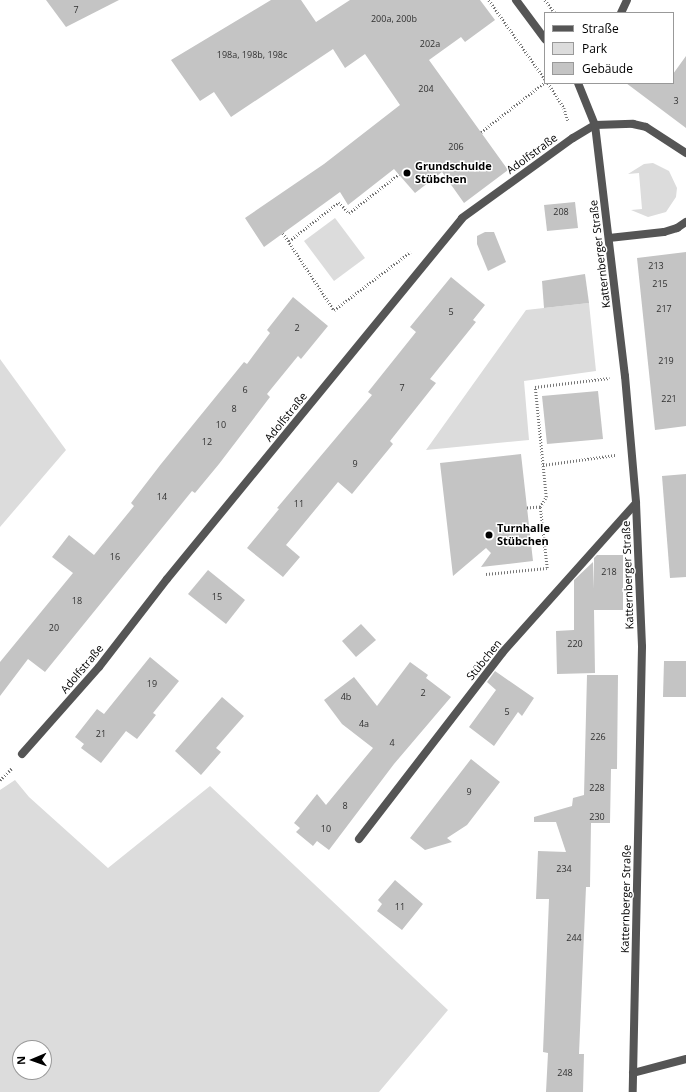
<!DOCTYPE html>
<meta charset="utf-8">
<style>
body{margin:0}
#map{position:relative;width:686px;height:1092px;overflow:hidden;background:#fff;font-family:"Open Sans",sans-serif}
div>[style]{position:absolute}
.green>*{inset:0;background:#dcdcdc}
.building>*{inset:0;background:#c4c4c4}
.path>*{height:2.5px;margin-top:-1.25px;transform-origin:0;background:repeating-linear-gradient(90deg,#777 0 1px,transparent 0 3px)}
.minor>*{height:8px;margin:-4px;padding:0 4px;transform-origin:4px;border-radius:4px;background:#555}
.tertiary>*{height:8px;margin:-4px;padding:0 4px;transform-origin:4px;border-radius:4px;background:#555}
.dots>*{width:11px;height:11px;translate:-50% -50%;box-sizing:border-box;border:2px solid #fff;border-radius:50%}
span{translate:-50% -50%;white-space:nowrap;text-align:center;line-height:1.15;-webkit-text-stroke:3px #fff;paint-order:stroke}
.number-label{font-size:9px;color:#313131}
.number-label span{-webkit-text-stroke-width:0}
.street-label{font-size:11px;color:#000}
.poi-label{font-size:11px;color:#000;font-weight:700}
.left{translate:0 -50%;text-align:left}
.legend{position:absolute;left:544px;top:12px;width:130px;height:72px;box-sizing:border-box;background:#fff;border:1px solid #999;margin:0;padding:5px 7px;list-style:none;font-size:12px;color:#000}
.legend li{display:flex;align-items:center;gap:8px;height:20px}
.legend b{width:20px;border:1px solid #999}
.north{position:absolute;left:12px;top:1040px;width:40px;height:40px;box-sizing:border-box;background:#fff;border:1px solid #999;border-radius:50%;rotate:268deg;font-size:11px;font-weight:700;line-height:16px;text-align:center;color:#000}
.north::after{content:'';display:block;margin:auto;width:14px;height:18px;background:#000;clip-path:polygon(50% 0,100% 100%,50% 72%,0 100%)}
</style>
<div id="map">
<div class="green">
<div style="clip-path:polygon(653px 163px,669px 171px,677px 188px,676px 197px,666px 212px,648px 217px,631px 210px,642px 209px,639px 173px,628px 174px,644px 164px)"></div>
<div style="clip-path:polygon(335px 218px,365px 258px,334px 281px,304px 241px)"></div>
<div style="clip-path:polygon(589px 303px,596px 371px,524px 381px,529px 440px,426px 450px,526px 310px)"></div>
<div style="clip-path:polygon(0 359px,66px 450px,0 527px)"></div>
<div style="clip-path:polygon(evenodd,15px 780px,29px 797px,108px 868px,210px 786px,448px 1010px,379px 1092px,0 1092px,0 790px,15px 780px,20px 1048px,44px 1048px,44px 1072px,20px 1072px,20px 1048px)"></div>
</div>
<div class="building">
<div style="clip-path:polygon(46px 0,119px 0,66px 27px)"></div>
<div style="clip-path:polygon(271px 0,301px 0,316px 22px,350px 0,480px 0,495px 20px,465px 42px,461px 37px,429px 60px,508px 170px,464px 203px,442px 172px,415px 193px,394px 169px,348px 205px,340px 192px,264px 247px,245px 218px,324px 164px,400px 105px,365px 54px,345px 68px,333px 49px,231px 117px,214px 92px,200px 101px,171px 60px)"></div>
<div style="clip-path:polygon(686px 56px,686px 128px,626px 83px,673px 83px,673px 74px)"></div>
<div style="clip-path:polygon(575px 202px,578px 228px,547px 231px,544px 205px)"></div>
<div style="clip-path:polygon(485px 232px,494px 232px,506px 262px,488px 271px,477px 244px,477px 236px)"></div>
<div style="clip-path:polygon(686px 252px,686px 426px,655px 430px,637px 258px)"></div>
<div style="clip-path:polygon(585px 274px,589px 303px,544px 308px,542px 281px)"></div>
<div style="clip-path:polygon(451px 277px,485px 305px,473px 320px,476px 322px,430px 379px,436px 383px,390px 441px,393px 444px,352px 494px,338px 482px,286px 545px,300px 557px,283px 577px,247px 548px,279px 509px,277px 508px,372px 395px,368px 392px,416px 332px,410px 327px)"></div>
<div style="clip-path:polygon(293px 297px,328px 326px,301px 359px,298px 356px,267px 394px,270px 397px,219px 464px,195px 493px,192px 491px,45px 672px,28px 659px,0 696px,0 662px,73px 573px,52px 557px,69px 535px,94px 555px,134px 506px,131px 503px,161px 464px,244px 362px,247px 364px,270px 333px,267px 330px)"></div>
<div style="clip-path:polygon(598px 391px,603px 439px,547px 444px,542px 396px)"></div>
<div style="clip-path:polygon(521px 454px,533px 561px,481px 567px,491px 553px,486px 548px,453px 576px,440px 463px)"></div>
<div style="clip-path:polygon(686px 474px,686px 577px,670px 578px,662px 476px)"></div>
<div style="clip-path:polygon(597px 555px,623px 555px,623px 610px,594px 610px,595px 673px,557px 674px,556px 631px,574px 630px,574px 580px,593px 562px,594px 589px,594px 558px)"></div>
<div style="clip-path:polygon(208px 570px,245px 600px,226px 624px,188px 594px)"></div>
<div style="clip-path:polygon(361px 624px,376px 640px,356px 657px,342px 641px)"></div>
<div style="clip-path:polygon(150px 657px,179px 681px,153px 713px,156px 715px,137px 739px,126px 731px,101px 763px,81px 748px,84px 744px,75px 737px,97px 709px,104px 714px)"></div>
<div style="clip-path:polygon(664px 661px,686px 661px,686px 697px,663px 697px)"></div>
<div style="clip-path:polygon(410px 662px,428px 675px,426px 678px,451px 697px,394px 764px,329px 850px,317px 841px,313px 846px,296px 832px,300px 828px,294px 823px,317px 794px,326px 805px,373px 748px,342px 724px,324px 700px,354px 677px,377px 706px)"></div>
<div style="clip-path:polygon(495px 671px,534px 698px,522px 716px,518px 712px,494px 746px,469px 727px,496px 690px,487px 682px)"></div>
<div style="clip-path:polygon(587px 675px,618px 675px,617px 769px,611px 769px,610px 823px,591px 823px,590px 887px,586px 887px,579px 1054px,584px 1054px,583px 1092px,546px 1092px,548px 1053px,543px 1052px,549px 899px,536px 899px,538px 851px,566px 852px,556px 822px,534px 822px,534px 817px,572px 806px,573px 798px,584px 795px)"></div>
<div style="clip-path:polygon(222px 697px,244px 716px,216px 748px,221px 752px,201px 775px,175px 751px)"></div>
<div style="clip-path:polygon(471px 759px,500px 782px,467px 825px,447px 838px,452px 842px,425px 850px,410px 838px)"></div>
<div style="clip-path:polygon(395px 880px,423px 904px,402px 930px,377px 911px,382px 904px,378px 900px)"></div>
</div>
<div class="path">
<div style="left:489px;top:0;width:97px;rotate:54.7deg"></div>
<div style="left:545px;top:0;width:16px;rotate:52deg"></div>
<div style="left:548px;top:83px;width:30px;rotate:57deg"></div>
<div style="left:564px;top:108px;width:13px;rotate:72deg"></div>
<div style="left:481px;top:132px;width:81px;rotate:-38deg"></div>
<div style="left:283px;top:233px;width:92px;rotate:56.5deg"></div>
<div style="left:334px;top:310px;width:96px;rotate:-37.3deg"></div>
<div style="left:289px;top:241px;width:63px;rotate:-38deg"></div>
<div style="left:339px;top:202px;width:15px;rotate:48deg"></div>
<div style="left:349px;top:213px;width:63px;rotate:-38deg"></div>
<div style="left:543px;top:465px;width:73px;rotate:-7.9deg"></div>
<div style="left:540px;top:507px;width:12px;rotate:-59deg"></div>
<div style="left:546px;top:497px;width:111px;rotate:-95.7deg"></div>
<div style="left:535px;top:387px;width:75px;rotate:-6.9deg"></div>
<div style="left:486px;top:574px;width:61px;rotate:-5.6deg"></div>
<div style="left:547px;top:568px;width:61px;rotate:-96.5deg"></div>
<div style="left:540px;top:507px;width:13px;rotate:176deg"></div>
<div style="left:0;top:780px;width:17px;rotate:-45deg"></div>
</div>
<div class="minor">
<div style="left:621px;top:13px;width:14px;rotate:-65deg"></div>
<div style="left:609px;top:238px;width:55px;rotate:-6.2deg"></div>
<div style="left:664px;top:232px;width:14px;rotate:-17deg"></div>
<div style="left:677px;top:228px;width:11px;rotate:-34deg"></div>
<div style="left:22px;top:754px;width:116px;rotate:-48.5deg"></div>
<div style="left:99px;top:667px;width:111px;rotate:-52.3deg"></div>
<div style="left:167px;top:579px;width:466px;rotate:-50.7deg"></div>
<div style="left:462px;top:218px;width:137px;rotate:-35.8deg"></div>
<div style="left:573px;top:138px;width:26px;rotate:-31deg"></div>
<div style="left:595px;top:125px;width:38px;rotate:-2deg"></div>
<div style="left:633px;top:124px;width:13px;rotate:13deg"></div>
<div style="left:646px;top:127px;width:48px;rotate:33deg"></div>
<div style="left:359px;top:839px;width:235px;rotate:-52.4deg"></div>
<div style="left:502px;top:653px;width:201px;rotate:-48.2deg"></div>
<div style="left:633px;top:1073px;width:55px;rotate:-14.8deg"></div>
</div>
<div class="tertiary">
<div style="left:516px;top:0;width:49px;rotate:53.4deg"></div>
<div style="left:578px;top:83px;width:45px;rotate:68deg"></div>
<div style="left:595px;top:125px;width:253px;rotate:83.2deg"></div>
<div style="left:625px;top:376px;width:127px;rotate:85deg"></div>
<div style="left:636px;top:503px;width:144px;rotate:87.6deg"></div>
<div style="left:642px;top:647px;width:445px;rotate:91.2deg"></div>
</div>
<div class="dots">
<div style="left:407px;top:173px;background:#000"></div>
<div style="left:489px;top:535px;background:#000"></div>
</div>
<div class="number-label">
<span style="left:76px;top:10px">7</span>
<span style="left:394px;top:19px">200a, 200b</span>
<span style="left:430px;top:44px">202a</span>
<span style="left:252px;top:55px">198a, 198b, 198c</span>
<span style="left:426px;top:89px">204</span>
<span style="left:676px;top:101px">3</span>
<span style="left:456px;top:147px">206</span>
<span style="left:561px;top:212px">208</span>
<span style="left:656px;top:266px">213</span>
<span style="left:660px;top:284px">215</span>
<span style="left:664px;top:309px">217</span>
<span style="left:451px;top:312px">5</span>
<span style="left:297px;top:328px">2</span>
<span style="left:666px;top:361px">219</span>
<span style="left:402px;top:388px">7</span>
<span style="left:245px;top:390px">6</span>
<span style="left:669px;top:399px">221</span>
<span style="left:234px;top:409px">8</span>
<span style="left:221px;top:425px">10</span>
<span style="left:207px;top:442px">12</span>
<span style="left:355px;top:464px">9</span>
<span style="left:162px;top:497px">14</span>
<span style="left:299px;top:504px">11</span>
<span style="left:115px;top:557px">16</span>
<span style="left:609px;top:572px">218</span>
<span style="left:217px;top:597px">15</span>
<span style="left:77px;top:601px">18</span>
<span style="left:54px;top:628px">20</span>
<span style="left:575px;top:644px">220</span>
<span style="left:152px;top:684px">19</span>
<span style="left:423px;top:693px">2</span>
<span style="left:346px;top:697px">4b</span>
<span style="left:507px;top:712px">5</span>
<span style="left:364px;top:724px">4a</span>
<span style="left:101px;top:734px">21</span>
<span style="left:598px;top:737px">226</span>
<span style="left:392px;top:743px">4</span>
<span style="left:597px;top:788px">228</span>
<span style="left:469px;top:792px">9</span>
<span style="left:345px;top:806px">8</span>
<span style="left:597px;top:817px">230</span>
<span style="left:326px;top:829px">10</span>
<span style="left:564px;top:869px">234</span>
<span style="left:400px;top:907px">11</span>
<span style="left:574px;top:938px">244</span>
<span style="left:565px;top:1073px">248</span>
</div>
<div class="street-label">
<span style="left:532px;top:154px;rotate:-36deg">Adolfstraße</span>
<span style="left:600px;top:254px;rotate:-97deg">Katternberger Straße</span>
<span style="left:286px;top:417px;rotate:-51deg">Adolfstraße</span>
<span style="left:628px;top:575px;rotate:-92deg">Katternberger Straße</span>
<span style="left:484px;top:660px;rotate:-51deg">Stübchen</span>
<span style="left:82px;top:669px;rotate:-50deg">Adolfstraße</span>
<span style="left:626px;top:899px;rotate:-89deg">Katternberger Straße</span>
</div>
<div class="poi-label">
<span class="left" style="left:415px;top:173px">Grundschulde<br>Stübchen</span>
<span class="left" style="left:497px;top:535px">Turnhalle<br>Stübchen</span>
</div>
<ul class="legend">
<li><b style="height:5px;background:#555"></b>Straße</li>
<li><b style="height:11px;background:#dcdcdc"></b>Park</li>
<li><b style="height:11px;background:#c4c4c4"></b>Gebäude</li>
</ul>
<div class="north">N</div>
</div>
